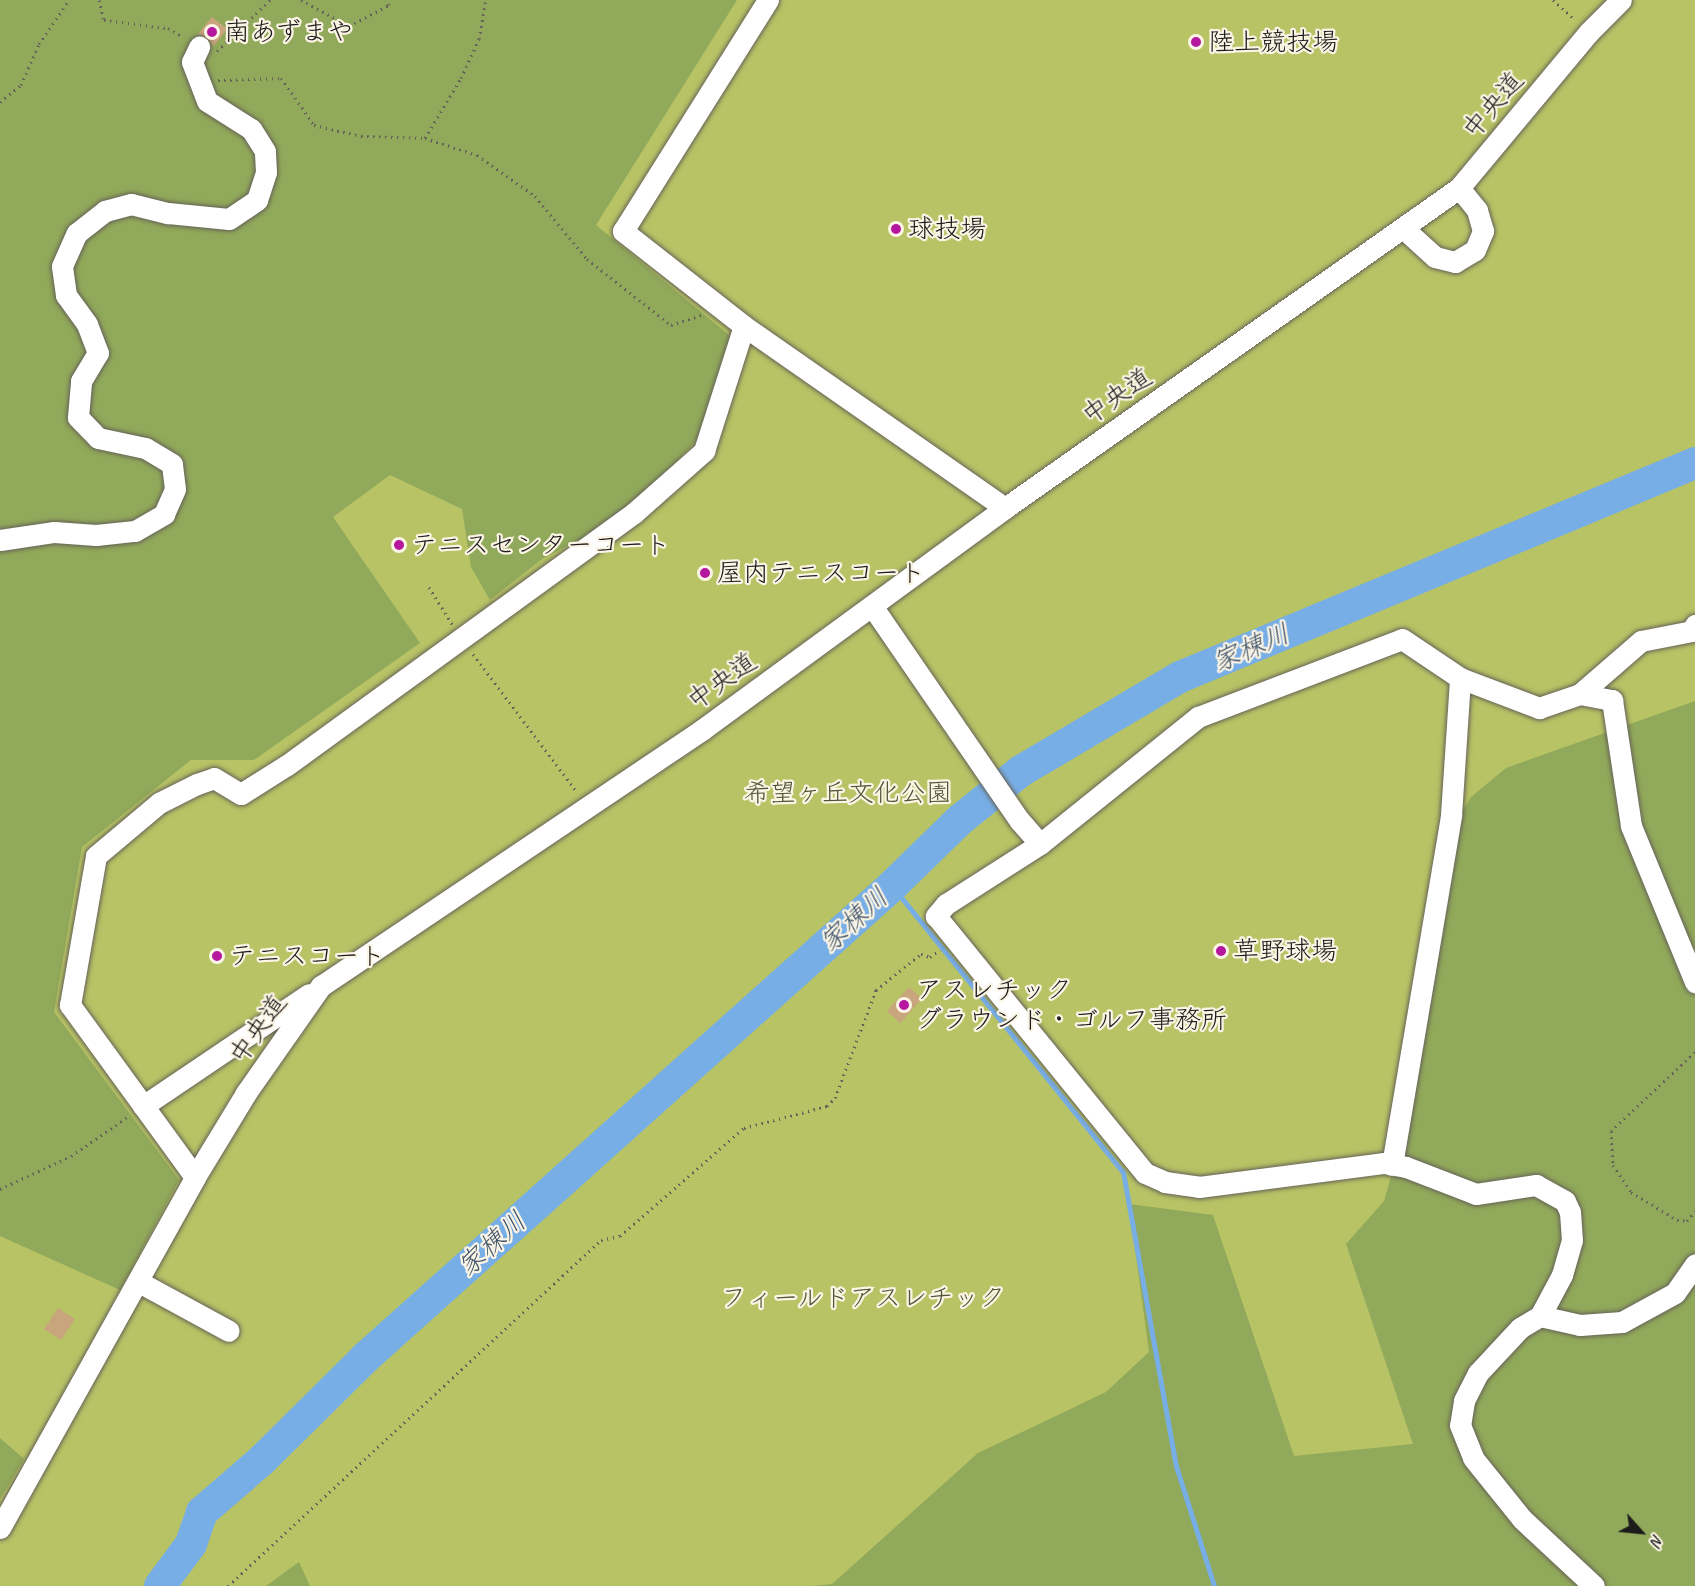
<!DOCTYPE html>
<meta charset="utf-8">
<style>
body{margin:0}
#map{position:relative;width:1695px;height:1586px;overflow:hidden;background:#eee5c7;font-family:Caveat,"Klee One",sans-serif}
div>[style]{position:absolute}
.green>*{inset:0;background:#b7c365}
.forest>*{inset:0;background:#91a95a}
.stream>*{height:5px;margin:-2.5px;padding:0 2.5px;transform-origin:2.5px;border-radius:2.5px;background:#78aee6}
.river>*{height:32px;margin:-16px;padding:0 16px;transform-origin:16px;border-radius:16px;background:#78aee6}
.building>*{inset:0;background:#c8a57d}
.path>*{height:3px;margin-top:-1.5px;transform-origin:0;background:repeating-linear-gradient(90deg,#666258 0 1.5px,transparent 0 6px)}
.roads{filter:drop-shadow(0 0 2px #666258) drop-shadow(0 0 2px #666258)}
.minor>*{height:21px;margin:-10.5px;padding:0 10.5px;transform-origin:10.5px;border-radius:10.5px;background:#fff}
.dots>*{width:16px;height:16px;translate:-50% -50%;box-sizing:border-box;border:3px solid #fcf5e5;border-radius:50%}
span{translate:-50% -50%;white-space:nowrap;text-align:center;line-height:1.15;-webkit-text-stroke:4.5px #fcf5e5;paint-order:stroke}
.poi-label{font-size:26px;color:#1c1c1c}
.left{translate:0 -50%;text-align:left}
.street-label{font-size:26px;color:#1c1c1c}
.park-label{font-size:26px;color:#525636}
.water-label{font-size:27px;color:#41566d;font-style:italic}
.north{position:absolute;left:1611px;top:1502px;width:60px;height:60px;-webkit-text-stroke:4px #fcf5e5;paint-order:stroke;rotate:117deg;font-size:16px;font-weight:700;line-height:24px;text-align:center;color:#1c1c1c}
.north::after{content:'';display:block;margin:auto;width:21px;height:27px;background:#1c1c1c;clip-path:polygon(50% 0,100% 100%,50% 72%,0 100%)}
</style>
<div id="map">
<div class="green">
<div style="clip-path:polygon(0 0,1695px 0,1695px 1343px,1663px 1586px,0 1586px)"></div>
</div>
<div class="forest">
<div style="clip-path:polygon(0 0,737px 0,596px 225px,730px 336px,703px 434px,633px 506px,602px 528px,542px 559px,490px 600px,471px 567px,462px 509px,390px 475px,333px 517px,420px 643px,254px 760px,191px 760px,82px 847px,54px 1012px,179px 1180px,120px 1290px,0 1236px)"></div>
<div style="clip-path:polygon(1695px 701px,1695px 1586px,812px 1586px,832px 1584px,978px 1453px,1106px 1392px,1149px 1352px,1129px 1204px,1213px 1215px,1294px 1456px,1413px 1444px,1346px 1244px,1384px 1201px,1400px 1145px,1442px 845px,1471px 797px,1506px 768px)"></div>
<div style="clip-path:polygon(0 1438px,24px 1459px,0 1499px)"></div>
<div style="clip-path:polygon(299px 1562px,310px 1586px,266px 1586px)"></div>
</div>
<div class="stream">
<div style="left:892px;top:886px;width:368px;rotate:51.1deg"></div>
<div style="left:1123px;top:1172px;width:299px;rotate:79.8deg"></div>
<div style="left:1176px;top:1466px;width:126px;rotate:72.4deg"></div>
</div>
<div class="river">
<div style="left:160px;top:1586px;width:52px;rotate:-53.6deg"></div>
<div style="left:191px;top:1544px;width:34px;rotate:-71deg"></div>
<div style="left:202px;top:1512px;width:79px;rotate:-40.9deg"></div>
<div style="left:262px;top:1460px;width:145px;rotate:-44.7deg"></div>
<div style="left:365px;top:1358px;width:707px;rotate:-41.85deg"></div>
<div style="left:892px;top:886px;width:96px;rotate:-44.2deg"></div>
<div style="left:961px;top:819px;width:77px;rotate:-38.7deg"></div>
<div style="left:1021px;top:771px;width:185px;rotate:-30.6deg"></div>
<div style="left:1180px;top:677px;width:558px;rotate:-22.56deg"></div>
</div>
<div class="building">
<div style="clip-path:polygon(212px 17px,227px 29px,213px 47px,209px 39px,198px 34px)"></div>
<div style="clip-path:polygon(909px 987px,922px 999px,900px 1023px,887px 1011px)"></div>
<div style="clip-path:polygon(58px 1308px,75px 1319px,61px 1340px,44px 1329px)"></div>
</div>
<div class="path">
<div style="left:99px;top:0;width:21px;rotate:76deg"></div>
<div style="left:104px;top:20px;width:64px;rotate:7.1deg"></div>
<div style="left:168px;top:28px;width:17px;rotate:31deg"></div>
<div style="left:301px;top:0;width:55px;rotate:28.4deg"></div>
<div style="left:349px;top:26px;width:45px;rotate:-27.7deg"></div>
<div style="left:389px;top:5px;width:5px;rotate:-112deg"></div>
<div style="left:1553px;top:0;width:28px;rotate:42deg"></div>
<div style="left:217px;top:51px;width:74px;rotate:-43.9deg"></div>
<div style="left:218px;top:80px;width:63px;rotate:-1.8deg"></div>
<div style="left:281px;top:78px;width:57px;rotate:54.9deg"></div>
<div style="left:314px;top:125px;width:48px;rotate:13.2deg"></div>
<div style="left:361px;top:136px;width:64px;rotate:1.8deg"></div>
<div style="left:425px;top:138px;width:70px;rotate:-59deg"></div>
<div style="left:461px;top:78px;width:43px;rotate:-65.2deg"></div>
<div style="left:479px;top:39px;width:40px;rotate:-80deg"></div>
<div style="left:0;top:102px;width:27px;rotate:-39deg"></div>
<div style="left:21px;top:85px;width:45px;rotate:-66.3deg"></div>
<div style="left:39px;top:44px;width:53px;rotate:-55.7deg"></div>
<div style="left:425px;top:138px;width:55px;rotate:18.1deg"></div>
<div style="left:477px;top:155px;width:71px;rotate:35.3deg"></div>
<div style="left:535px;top:196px;width:82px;rotate:50.5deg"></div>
<div style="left:587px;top:259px;width:107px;rotate:38.2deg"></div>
<div style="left:671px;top:325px;width:32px;rotate:-18deg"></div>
<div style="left:429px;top:587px;width:44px;rotate:58.1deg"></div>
<div style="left:473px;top:654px;width:173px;rotate:53deg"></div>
<div style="left:1695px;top:1052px;width:115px;rotate:136.8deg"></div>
<div style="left:1611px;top:1131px;width:34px;rotate:87deg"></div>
<div style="left:1613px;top:1165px;width:32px;rotate:56deg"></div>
<div style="left:1631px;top:1192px;width:54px;rotate:31.3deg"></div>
<div style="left:1677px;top:1220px;width:10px;rotate:6deg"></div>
<div style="left:1687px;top:1221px;width:13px;rotate:-51deg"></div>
<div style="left:0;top:1189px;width:78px;rotate:-24.9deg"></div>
<div style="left:71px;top:1156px;width:70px;rotate:-34.6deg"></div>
<div style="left:228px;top:1586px;width:509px;rotate:-42.85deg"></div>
<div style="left:601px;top:1240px;width:19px;rotate:-12deg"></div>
<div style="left:620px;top:1236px;width:164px;rotate:-41.1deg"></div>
<div style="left:744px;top:1128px;width:86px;rotate:-14.8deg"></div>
<div style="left:827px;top:1106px;width:11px;rotate:-45deg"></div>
<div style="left:835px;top:1098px;width:116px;rotate:-69.2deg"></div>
<div style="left:876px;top:990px;width:58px;rotate:-38.7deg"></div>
<div style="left:921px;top:954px;width:9px;rotate:18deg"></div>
<div style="left:930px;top:957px;width:12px;rotate:-35deg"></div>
</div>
<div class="roads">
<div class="minor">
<div style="left:1403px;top:228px;width:43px;rotate:42.2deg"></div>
<div style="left:1435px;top:257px;width:21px;rotate:14deg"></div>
<div style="left:1455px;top:262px;width:23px;rotate:-31deg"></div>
<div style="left:1475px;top:250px;width:21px;rotate:-67deg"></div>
<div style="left:1483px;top:231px;width:22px;rotate:-106deg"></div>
<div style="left:1477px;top:210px;width:28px;rotate:-129deg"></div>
<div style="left:744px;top:326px;width:318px;rotate:34.9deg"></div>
<div style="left:0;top:540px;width:55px;rotate:-8.4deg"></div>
<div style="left:54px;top:532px;width:42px;rotate:4.1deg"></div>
<div style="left:96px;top:535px;width:39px;rotate:-6deg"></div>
<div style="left:135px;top:531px;width:34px;rotate:-30deg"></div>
<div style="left:164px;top:514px;width:27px;rotate:-66deg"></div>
<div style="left:175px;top:489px;width:25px;rotate:-97deg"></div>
<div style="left:172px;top:464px;width:31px;rotate:-149deg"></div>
<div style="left:145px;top:448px;width:48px;rotate:-168deg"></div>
<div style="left:98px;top:438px;width:29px;rotate:-134deg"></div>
<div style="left:78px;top:417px;width:36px;rotate:-85deg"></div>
<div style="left:81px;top:381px;width:33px;rotate:-59deg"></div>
<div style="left:98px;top:353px;width:31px;rotate:-111deg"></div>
<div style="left:87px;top:324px;width:36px;rotate:-126deg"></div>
<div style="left:66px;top:295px;width:29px;rotate:-98deg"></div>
<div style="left:62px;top:266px;width:36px;rotate:-66deg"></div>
<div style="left:77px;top:233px;width:36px;rotate:-38deg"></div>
<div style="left:105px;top:211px;width:27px;rotate:-15deg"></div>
<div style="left:131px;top:204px;width:38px;rotate:14deg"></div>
<div style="left:168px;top:213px;width:61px;rotate:5.6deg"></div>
<div style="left:229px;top:219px;width:34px;rotate:-34deg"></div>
<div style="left:257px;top:200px;width:29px;rotate:-72deg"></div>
<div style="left:266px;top:172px;width:21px;rotate:-93deg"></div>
<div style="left:265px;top:151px;width:26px;rotate:-122deg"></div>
<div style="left:251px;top:129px;width:52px;rotate:-147.5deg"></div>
<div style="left:207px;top:101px;width:42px;rotate:-111deg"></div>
<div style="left:192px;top:62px;width:17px;rotate:-65deg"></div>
<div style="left:872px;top:606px;width:261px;rotate:55.5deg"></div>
<div style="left:1020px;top:821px;width:30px;rotate:49deg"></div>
<div style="left:1040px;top:844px;width:112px;rotate:147.4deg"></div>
<div style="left:946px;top:904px;width:16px;rotate:130deg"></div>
<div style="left:936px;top:916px;width:331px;rotate:50.9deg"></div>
<div style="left:1145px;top:1173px;width:22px;rotate:24deg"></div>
<div style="left:1165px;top:1182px;width:34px;rotate:8deg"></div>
<div style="left:1199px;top:1187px;width:187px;rotate:-7.4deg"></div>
<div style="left:1384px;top:1163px;width:22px;rotate:10deg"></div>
<div style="left:1406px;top:1167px;width:75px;rotate:21.1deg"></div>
<div style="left:1476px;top:1194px;width:61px;rotate:-8.5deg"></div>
<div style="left:1536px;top:1185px;width:33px;rotate:29deg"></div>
<div style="left:1565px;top:1201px;width:12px;rotate:66deg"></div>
<div style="left:1570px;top:1212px;width:28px;rotate:86deg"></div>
<div style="left:1572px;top:1240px;width:36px;rotate:106deg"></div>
<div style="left:1562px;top:1275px;width:47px;rotate:118.2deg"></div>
<div style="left:1540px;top:1316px;width:23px;rotate:149deg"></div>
<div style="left:1520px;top:1328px;width:62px;rotate:133deg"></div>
<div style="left:1478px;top:1373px;width:31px;rotate:117deg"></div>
<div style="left:1464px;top:1401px;width:24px;rotate:99deg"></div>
<div style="left:1460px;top:1425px;width:35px;rotate:68deg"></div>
<div style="left:1473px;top:1458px;width:78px;rotate:51.2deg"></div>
<div style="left:1522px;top:1519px;width:98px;rotate:42.9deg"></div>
<div style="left:1580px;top:694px;width:33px;rotate:11deg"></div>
<div style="left:1612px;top:700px;width:127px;rotate:81.4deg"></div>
<div style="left:1631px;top:826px;width:169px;rotate:67.7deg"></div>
<div style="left:1040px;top:844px;width:203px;rotate:-38.8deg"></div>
<div style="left:1198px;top:717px;width:218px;rotate:-20.9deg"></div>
<div style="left:1402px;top:639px;width:70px;rotate:33.9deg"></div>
<div style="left:1460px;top:678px;width:85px;rotate:20.8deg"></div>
<div style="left:1539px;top:708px;width:43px;rotate:-18.9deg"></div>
<div style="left:1580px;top:694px;width:81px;rotate:-41deg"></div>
<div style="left:1641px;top:641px;width:52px;rotate:-11.1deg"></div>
<div style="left:1692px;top:631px;width:7px;rotate:-63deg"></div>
<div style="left:143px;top:1106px;width:200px;rotate:-34deg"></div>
<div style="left:1392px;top:1165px;width:355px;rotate:-80.4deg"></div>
<div style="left:1451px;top:815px;width:137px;rotate:-86.2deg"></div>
<div style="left:195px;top:1177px;width:213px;rotate:-126deg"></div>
<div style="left:70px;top:1005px;width:151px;rotate:-80.1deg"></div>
<div style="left:96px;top:856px;width:82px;rotate:-40.1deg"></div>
<div style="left:159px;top:803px;width:42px;rotate:-26.6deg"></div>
<div style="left:197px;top:784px;width:18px;rotate:-19deg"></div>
<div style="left:214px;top:778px;width:31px;rotate:31deg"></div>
<div style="left:241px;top:794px;width:54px;rotate:-32.2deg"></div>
<div style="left:287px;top:765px;width:429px;rotate:-36deg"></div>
<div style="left:634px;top:513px;width:94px;rotate:-41.5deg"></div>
<div style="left:704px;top:451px;width:131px;rotate:-72.3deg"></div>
<div style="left:744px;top:326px;width:154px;rotate:-141.9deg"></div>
<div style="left:623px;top:231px;width:273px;rotate:-57.9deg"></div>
<div style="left:139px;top:1282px;width:102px;rotate:28.6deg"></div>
<div style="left:1540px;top:1316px;width:41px;rotate:12.7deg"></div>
<div style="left:1580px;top:1325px;width:42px;rotate:-4.1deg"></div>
<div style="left:1622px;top:1322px;width:60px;rotate:-28.7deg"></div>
<div style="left:1675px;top:1293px;width:35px;rotate:-55deg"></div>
<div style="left:0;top:1528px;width:402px;rotate:-60.9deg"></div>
<div style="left:195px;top:1177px;width:98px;rotate:-58.7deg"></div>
<div style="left:246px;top:1093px;width:131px;rotate:-55deg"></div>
<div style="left:321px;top:986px;width:460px;rotate:-33.9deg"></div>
<div style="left:703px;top:729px;width:374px;rotate:-36.2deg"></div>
<div style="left:1005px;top:508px;width:555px;rotate:-35.18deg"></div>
<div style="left:1459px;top:188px;width:203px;rotate:-50.2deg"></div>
<div style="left:1589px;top:32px;width:45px;rotate:-45deg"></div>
</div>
</div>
<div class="dots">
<div style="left:212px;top:32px;background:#b5179e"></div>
<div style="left:1196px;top:42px;background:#b5179e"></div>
<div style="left:896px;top:229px;background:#b5179e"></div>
<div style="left:399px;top:545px;background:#b5179e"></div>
<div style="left:705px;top:573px;background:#b5179e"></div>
<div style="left:1221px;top:951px;background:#b5179e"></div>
<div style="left:217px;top:956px;background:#b5179e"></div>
<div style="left:904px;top:1005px;background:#b5179e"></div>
</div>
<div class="poi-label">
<span class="left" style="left:224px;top:32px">南あずまや</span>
<span class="left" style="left:1208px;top:42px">陸上競技場</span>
<span class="left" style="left:908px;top:229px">球技場</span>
<span class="left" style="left:411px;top:545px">テニスセンターコート</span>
<span class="left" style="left:717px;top:573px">屋内テニスコート</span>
<span class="left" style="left:1233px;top:951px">草野球場</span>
<span class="left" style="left:229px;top:956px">テニスコート</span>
<span class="left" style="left:916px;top:1005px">アスレチック<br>グラウンド・ゴルフ事務所</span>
</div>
<div class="street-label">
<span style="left:1493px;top:105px;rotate:-50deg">中央道</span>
<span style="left:1117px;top:396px;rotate:-35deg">中央道</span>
<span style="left:722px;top:681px;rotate:-36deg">中央道</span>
<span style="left:258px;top:1029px;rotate:-55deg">中央道</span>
</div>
<div class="park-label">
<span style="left:848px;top:793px">希望ヶ丘文化公園</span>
<span style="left:863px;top:1298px">フィールドアスレチック</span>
</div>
<div class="water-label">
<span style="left:1251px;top:648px;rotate:-23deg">家棟川</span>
<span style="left:854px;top:920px;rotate:-42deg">家棟川</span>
<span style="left:492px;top:1244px;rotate:-42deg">家棟川</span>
</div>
<div class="north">N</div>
</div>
